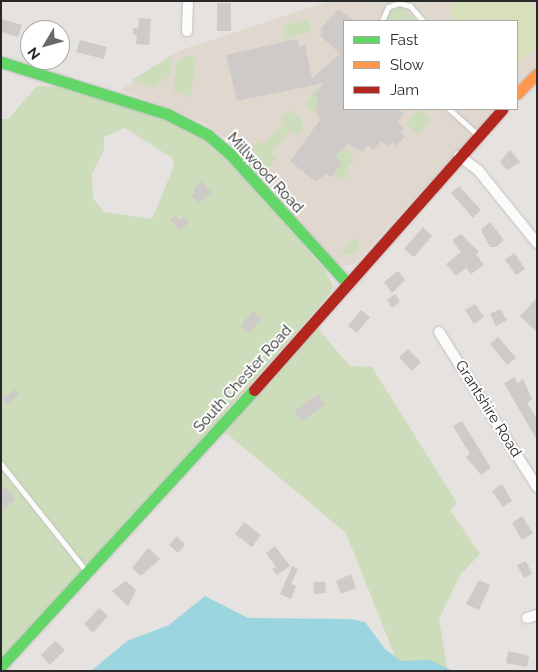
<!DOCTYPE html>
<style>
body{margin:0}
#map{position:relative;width:538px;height:672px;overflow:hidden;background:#e6e2df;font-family:Raleway,sans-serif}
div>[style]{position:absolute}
.education>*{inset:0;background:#e0d8ce}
.green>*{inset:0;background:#cdddbb}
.pitch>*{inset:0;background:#d7e0ba}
.water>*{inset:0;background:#9bd5df}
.building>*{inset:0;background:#cdcac8}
.roads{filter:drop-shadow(0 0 1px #c0bfc0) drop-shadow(0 0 1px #c0bfc0)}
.lane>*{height:5px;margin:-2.5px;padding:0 2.5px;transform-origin:2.5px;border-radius:2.5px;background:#fbfbfa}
.street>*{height:10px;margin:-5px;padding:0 5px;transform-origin:5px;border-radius:5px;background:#fbfbfa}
.fast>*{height:11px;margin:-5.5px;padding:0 5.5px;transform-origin:5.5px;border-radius:5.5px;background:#63d668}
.slow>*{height:11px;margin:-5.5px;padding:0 5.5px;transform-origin:5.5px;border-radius:5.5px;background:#ff974d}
.jam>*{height:11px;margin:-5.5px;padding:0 5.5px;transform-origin:5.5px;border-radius:5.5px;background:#b3261e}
span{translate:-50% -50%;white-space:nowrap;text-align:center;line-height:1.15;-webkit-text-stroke:4px #fff;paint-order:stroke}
.street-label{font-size:15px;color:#282828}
.frame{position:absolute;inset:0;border:2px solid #282828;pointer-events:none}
.legend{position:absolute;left:343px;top:20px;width:175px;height:90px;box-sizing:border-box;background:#fff;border:1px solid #a9a9a9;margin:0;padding:6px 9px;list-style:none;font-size:15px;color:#282828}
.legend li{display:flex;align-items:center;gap:10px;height:25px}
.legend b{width:25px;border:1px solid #a9a9a9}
.north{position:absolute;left:20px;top:20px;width:50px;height:50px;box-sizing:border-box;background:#fff;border:1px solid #a9a9a9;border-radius:50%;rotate:233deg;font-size:14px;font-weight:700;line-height:20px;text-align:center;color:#282828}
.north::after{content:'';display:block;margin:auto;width:18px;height:22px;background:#6a6968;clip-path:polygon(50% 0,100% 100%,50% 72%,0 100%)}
</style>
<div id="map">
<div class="education">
<div style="clip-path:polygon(330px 1px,537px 1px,537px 65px,517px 87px,517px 21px,344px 21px,344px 109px,497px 109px,354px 264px,342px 266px,332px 262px,226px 139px,205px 123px,121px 90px,181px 50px)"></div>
</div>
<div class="green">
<div style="clip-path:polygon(395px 8px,403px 8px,415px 21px,387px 21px,387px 12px)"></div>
<div style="clip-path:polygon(308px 20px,311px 32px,285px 38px,283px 26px)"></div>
<div style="clip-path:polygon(172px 55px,171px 75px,154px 88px,132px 80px)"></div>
<div style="clip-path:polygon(187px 55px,196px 57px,191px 97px,174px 92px,176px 63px)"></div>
<div style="clip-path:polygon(evenodd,37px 86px,65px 87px,175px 123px,196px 134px,235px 167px,325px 270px,333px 286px,331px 292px,267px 366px,1px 660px,1px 119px,8px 119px,37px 86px,125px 128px,172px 158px,174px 166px,152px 219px,104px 212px,93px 198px,92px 174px,104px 150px,104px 137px,125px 128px)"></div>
<div style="clip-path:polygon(316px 87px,318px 90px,314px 95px,319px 100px,318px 117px,305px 105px)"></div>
<div style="clip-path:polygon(419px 109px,431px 119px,418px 135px,406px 124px)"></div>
<div style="clip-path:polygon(291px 110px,303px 121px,302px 130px,297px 136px,291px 130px,271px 153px,277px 159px,260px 177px,242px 158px,258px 140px,263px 145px,284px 122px,280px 117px)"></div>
<div style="clip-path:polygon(344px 148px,353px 155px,354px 162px,346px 168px,349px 174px,344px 180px,333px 175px,342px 165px,336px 155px)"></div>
<div style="clip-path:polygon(354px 238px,359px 244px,357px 252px,351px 255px,343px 254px,343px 250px)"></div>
<div style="clip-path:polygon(314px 324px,350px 366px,372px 367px,457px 503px,450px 510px,480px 554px,460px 575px,439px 619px,447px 668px,453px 671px,398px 664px,346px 533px,220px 428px)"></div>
</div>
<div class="pitch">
<div style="clip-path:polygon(456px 1px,527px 1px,537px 10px,537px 45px,517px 65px,517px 21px,453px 21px,452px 11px)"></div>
</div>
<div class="water">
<div style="clip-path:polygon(205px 596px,248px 618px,350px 619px,365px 622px,385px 649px,401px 661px,430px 660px,453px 671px,91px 671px,127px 641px,169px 625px)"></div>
</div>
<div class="building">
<div style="clip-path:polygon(217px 3px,231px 3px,231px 31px,217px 31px)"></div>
<div style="clip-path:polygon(338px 9px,355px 21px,344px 21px,344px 109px,398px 109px,404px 114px,397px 121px,404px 128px,400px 132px,405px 136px,396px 146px,392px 142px,388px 147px,381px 141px,373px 150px,368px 145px,362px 152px,348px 144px,336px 155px,342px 164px,331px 177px,327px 174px,315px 181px,290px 161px,320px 120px,315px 108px,319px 100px,314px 95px,324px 83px,237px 101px,226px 55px,297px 39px,299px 47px,305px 45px,312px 78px,340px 54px,320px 35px,323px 32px,320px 30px)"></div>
<div style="clip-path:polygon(139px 18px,151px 19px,149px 45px,136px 44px,137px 35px,133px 35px,133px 28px,138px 28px)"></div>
<div style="clip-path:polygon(1px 19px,22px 25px,18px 37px,1px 32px)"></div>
<div style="clip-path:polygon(80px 40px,107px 47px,104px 59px,76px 52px)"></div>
<div style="clip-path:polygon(510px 150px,520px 162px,507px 170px,500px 162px)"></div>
<div style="clip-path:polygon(202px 181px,212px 193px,198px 204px,191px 195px,195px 192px,193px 189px)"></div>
<div style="clip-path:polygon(459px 186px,481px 210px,473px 218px,451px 193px)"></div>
<div style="clip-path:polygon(175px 215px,180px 220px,184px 216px,189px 222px,180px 231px,170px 220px)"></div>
<div style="clip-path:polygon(490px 222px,504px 240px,496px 247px,490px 247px,481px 230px)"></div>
<div style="clip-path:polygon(423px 227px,432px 236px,414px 257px,404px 249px)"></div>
<div style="clip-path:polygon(461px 234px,479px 252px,476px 254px,484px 265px,471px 274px,466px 268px,456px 276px,446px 264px,461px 252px,452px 240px)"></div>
<div style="clip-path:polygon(514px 253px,525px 269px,516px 275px,505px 260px)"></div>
<div style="clip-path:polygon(398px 271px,405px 280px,392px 293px,384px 282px)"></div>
<div style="clip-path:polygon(395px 294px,400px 302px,392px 308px,387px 300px)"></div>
<div style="clip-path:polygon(537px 298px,537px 332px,520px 316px)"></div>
<div style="clip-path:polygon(475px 304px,484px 317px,474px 324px,465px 310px)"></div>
<div style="clip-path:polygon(500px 309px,507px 320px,496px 326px,490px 314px)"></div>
<div style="clip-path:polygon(361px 310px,370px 317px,357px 333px,348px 326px)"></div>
<div style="clip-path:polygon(253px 311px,262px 319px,249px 333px,240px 326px)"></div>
<div style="clip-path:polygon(498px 337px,516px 358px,507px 365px,490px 344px)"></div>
<div style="clip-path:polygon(408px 349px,421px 362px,412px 371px,399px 357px)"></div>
<div style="clip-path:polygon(514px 377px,518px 383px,523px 379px,532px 399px,527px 403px,537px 419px,537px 440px,504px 383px)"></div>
<div style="clip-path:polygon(15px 389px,19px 394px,7px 404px,2px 399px)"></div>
<div style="clip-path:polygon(318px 394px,325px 404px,302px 422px,294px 411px)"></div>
<div style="clip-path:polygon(462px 421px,491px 468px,481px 475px,466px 457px,470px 454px,453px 426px)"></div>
<div style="clip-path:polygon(502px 484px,512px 501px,503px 507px,492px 491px)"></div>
<div style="clip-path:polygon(6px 487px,16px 499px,1px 512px,1px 491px)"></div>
<div style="clip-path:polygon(522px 516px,533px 533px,522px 540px,512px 523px)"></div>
<div style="clip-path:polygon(244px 522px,261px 535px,252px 547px,235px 534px)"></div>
<div style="clip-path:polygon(177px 536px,185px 545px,178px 553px,169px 545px)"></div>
<div style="clip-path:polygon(275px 546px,290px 566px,277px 575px,272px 569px,276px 567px,266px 553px)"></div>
<div style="clip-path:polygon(148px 548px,160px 559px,141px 576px,132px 568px)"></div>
<div style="clip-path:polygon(526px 561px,532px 574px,524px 578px,517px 565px)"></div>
<div style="clip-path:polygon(292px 566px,298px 569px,291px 584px,296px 586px,291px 599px,280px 594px)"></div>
<div style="clip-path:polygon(351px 574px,356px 588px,341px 594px,336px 581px)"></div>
<div style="clip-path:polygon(479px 580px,490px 585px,479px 610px,466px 604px)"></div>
<div style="clip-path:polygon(126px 581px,136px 590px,128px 606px,112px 591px)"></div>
<div style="clip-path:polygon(313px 582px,325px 582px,326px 593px,314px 594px)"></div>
<div style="clip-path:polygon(99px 608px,108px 616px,93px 633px,84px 624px)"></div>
<div style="clip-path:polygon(55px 641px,65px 650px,50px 665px,41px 655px)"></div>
<div style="clip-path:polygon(508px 651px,526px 655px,529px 657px,527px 667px,506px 663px)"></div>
</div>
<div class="roads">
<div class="lane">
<div style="left:382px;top:21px;width:15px;rotate:-67deg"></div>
<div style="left:388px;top:7px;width:12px;rotate:-20deg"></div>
<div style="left:399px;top:3px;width:11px;rotate:15deg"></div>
<div style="left:410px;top:6px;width:20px;rotate:49deg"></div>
<div style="left:449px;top:109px;width:39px;rotate:42deg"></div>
<div style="left:1px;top:464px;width:137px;rotate:51.5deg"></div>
</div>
<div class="street">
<div style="left:187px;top:31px;width:30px;rotate:-88deg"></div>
<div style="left:459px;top:156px;width:24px;rotate:36deg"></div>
<div style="left:478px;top:170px;width:94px;rotate:51.1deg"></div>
<div style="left:439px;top:332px;width:183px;rotate:57.7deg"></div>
<div style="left:527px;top:618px;width:10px;rotate:-17deg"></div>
</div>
<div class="fast">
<div style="left:1px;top:62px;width:174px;rotate:17.4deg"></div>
<div style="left:167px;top:114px;width:46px;rotate:27.1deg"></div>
<div style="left:208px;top:135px;width:29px;rotate:41deg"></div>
<div style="left:230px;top:154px;width:174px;rotate:47.8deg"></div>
<div style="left:1px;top:666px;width:374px;rotate:-47.5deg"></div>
</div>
<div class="slow">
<div style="left:517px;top:94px;width:29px;rotate:-46deg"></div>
</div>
<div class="jam">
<div style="left:254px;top:390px;width:375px;rotate:-48.5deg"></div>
</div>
</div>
<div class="street-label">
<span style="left:265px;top:173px;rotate:47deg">Millwood Road</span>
<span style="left:243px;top:379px;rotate:-48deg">South Chester Road</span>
<span style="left:488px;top:409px;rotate:58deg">Grantshire Road</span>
</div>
<div class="frame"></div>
<ul class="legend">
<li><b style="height:6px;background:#63d668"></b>Fast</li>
<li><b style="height:6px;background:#ff974d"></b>Slow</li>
<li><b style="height:6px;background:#b3261e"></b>Jam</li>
</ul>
<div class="north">N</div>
</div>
